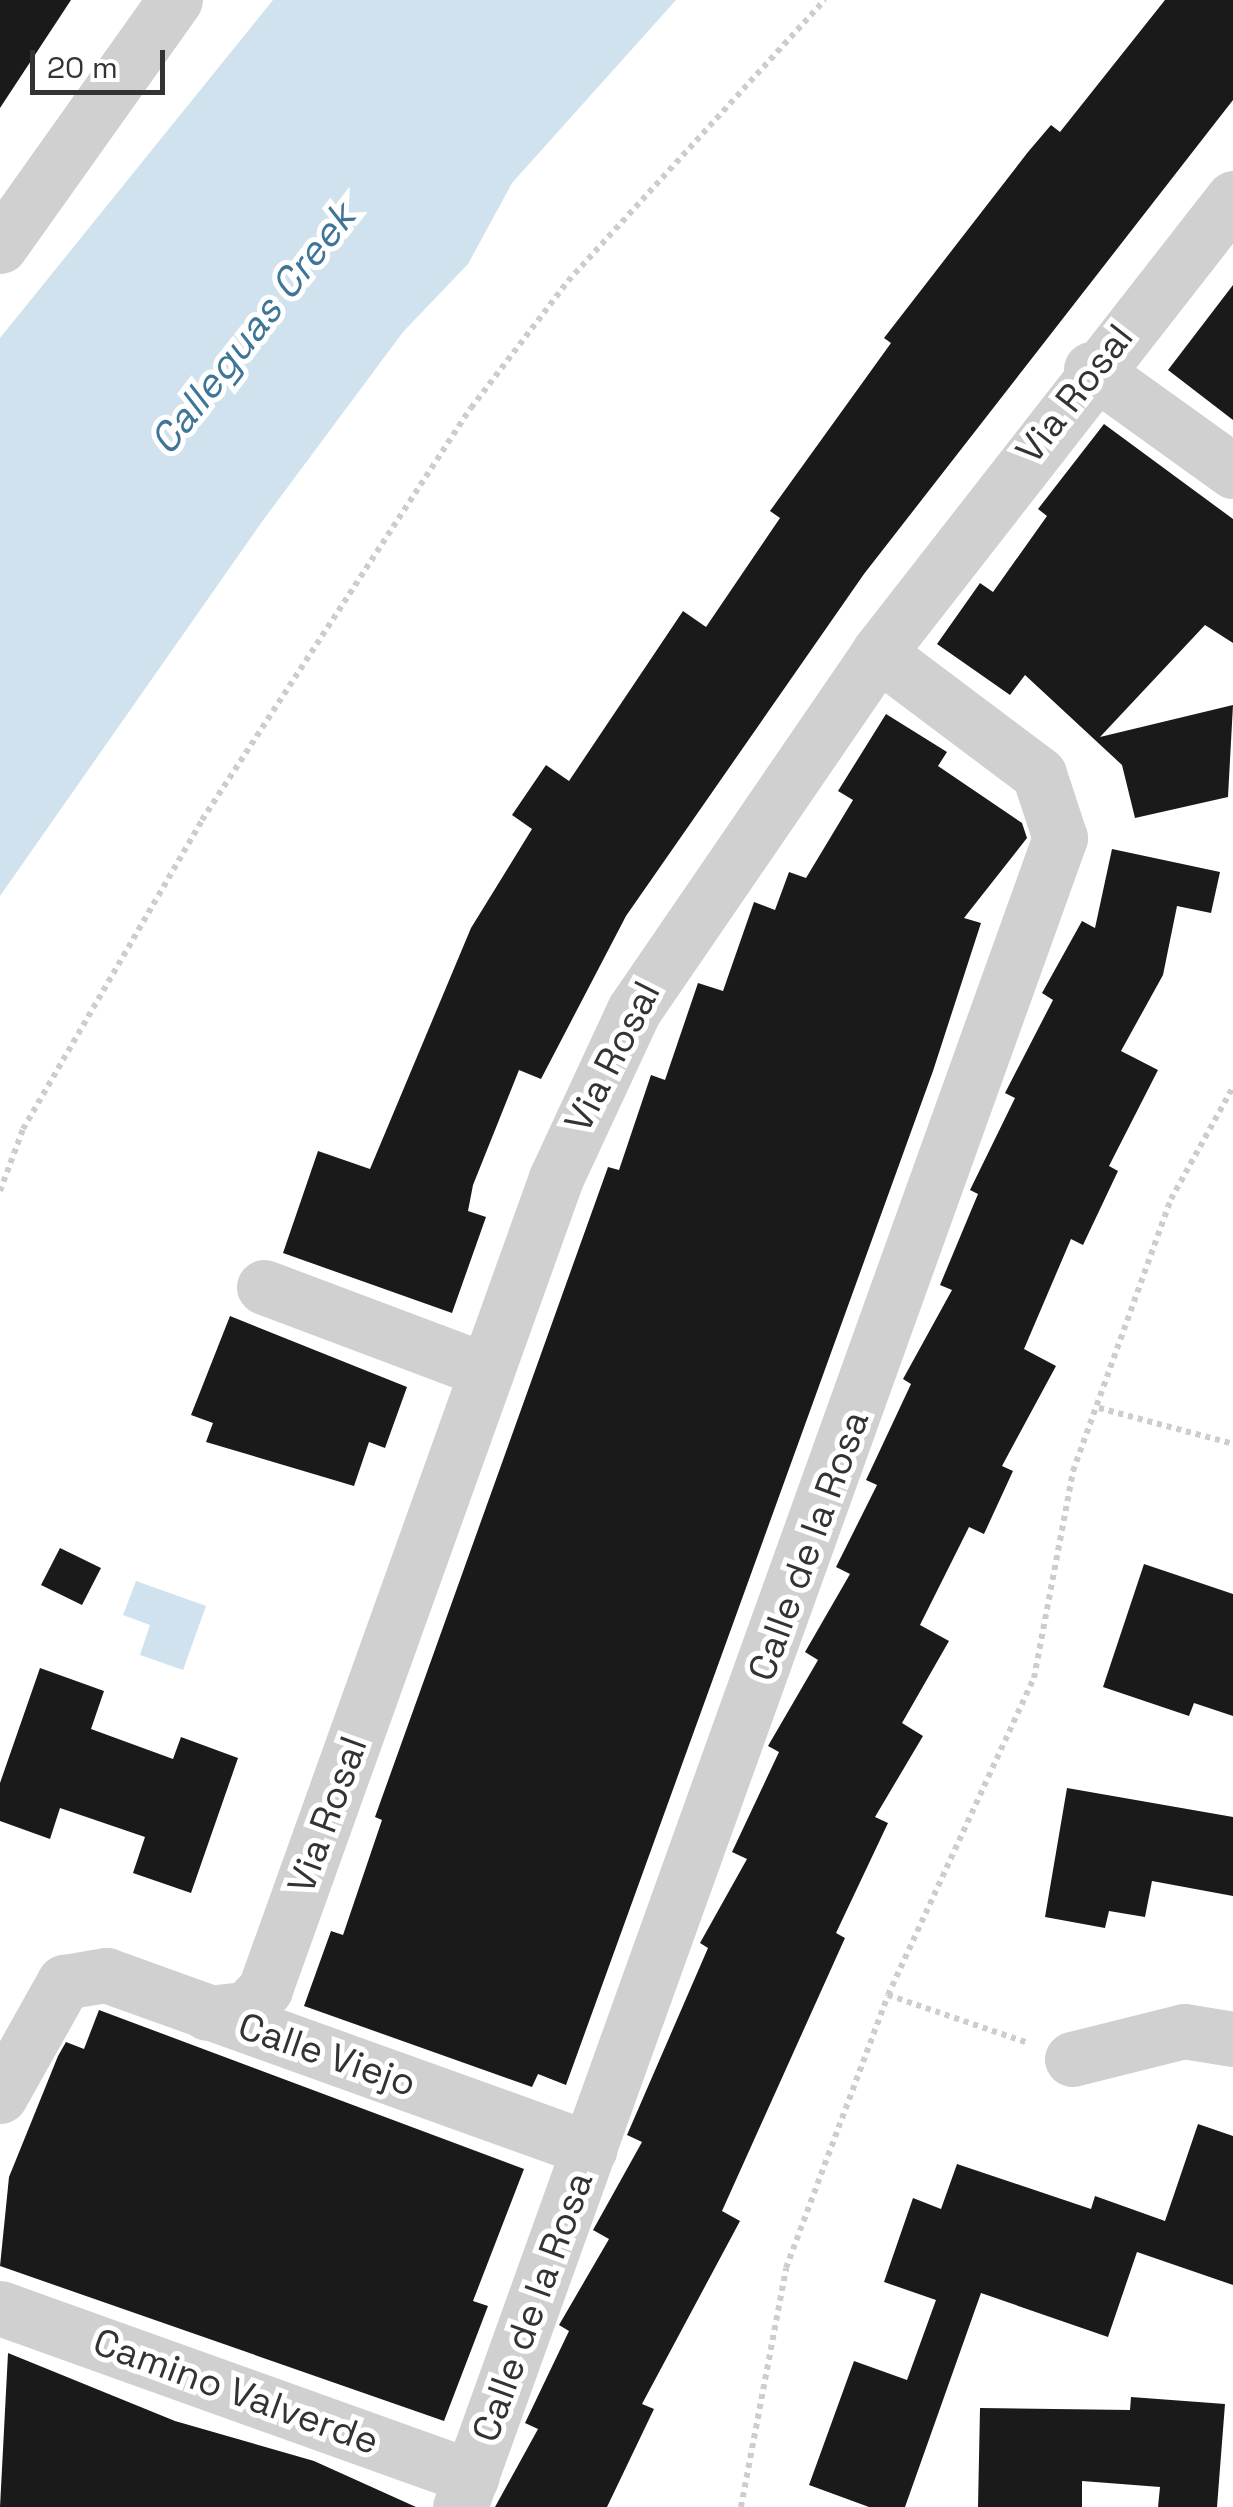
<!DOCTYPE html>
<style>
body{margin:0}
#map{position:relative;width:1233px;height:2507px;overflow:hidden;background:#fff;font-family:"Space Grotesk",sans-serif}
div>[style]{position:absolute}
.water>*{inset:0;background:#cfe2ee}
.building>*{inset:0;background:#1a1a1a}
.path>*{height:6px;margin-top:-3px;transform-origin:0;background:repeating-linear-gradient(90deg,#cdcdcd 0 5px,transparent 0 10px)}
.minor>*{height:55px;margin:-27.5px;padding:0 27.5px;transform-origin:27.5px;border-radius:27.5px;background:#d0d0d0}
span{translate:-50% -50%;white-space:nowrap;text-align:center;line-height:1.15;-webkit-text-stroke:10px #fff;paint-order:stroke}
.street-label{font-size:38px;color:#333}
.water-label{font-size:40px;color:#3f7597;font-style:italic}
.scale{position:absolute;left:30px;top:50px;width:135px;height:45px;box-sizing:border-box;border:5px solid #333;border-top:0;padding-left:12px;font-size:30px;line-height:35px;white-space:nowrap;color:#333;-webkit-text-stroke:8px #fff;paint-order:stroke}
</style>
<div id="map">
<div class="water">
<div style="clip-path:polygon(273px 0,676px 0,512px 183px,468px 264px,403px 332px,261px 523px,0 896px,0 338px)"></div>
<div style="clip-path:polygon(136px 1581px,206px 1606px,183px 1670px,140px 1655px,150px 1625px,123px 1615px)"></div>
</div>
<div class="building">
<div style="clip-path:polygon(0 0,71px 0,0 108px)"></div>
<div style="clip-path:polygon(1165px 0,1233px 0,1233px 100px,864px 574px,626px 916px,541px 1079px,519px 1070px,473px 1185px,468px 1211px,486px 1217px,452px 1313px,283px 1253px,318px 1151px,370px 1169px,471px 928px,532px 829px,512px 815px,546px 765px,569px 781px,683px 611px,706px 627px,780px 518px,770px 511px,891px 343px,884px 338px,1028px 152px,1051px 125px,1060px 132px)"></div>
<div style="clip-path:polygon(1233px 285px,1233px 420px,1168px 370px)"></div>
<div style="clip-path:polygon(1104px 424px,1233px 519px,1233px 643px,1205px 625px,1100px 737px,1233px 705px,1228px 797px,1135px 818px,1122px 765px,1025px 675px,1010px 695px,937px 644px,980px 583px,993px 592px,1047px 516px,1038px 509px)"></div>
<div style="clip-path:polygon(886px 714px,947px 752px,938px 766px,1022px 823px,1027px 838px,964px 918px,981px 923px,933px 1071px,566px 2085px,538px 2074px,532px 2087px,304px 2006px,331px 1931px,343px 1935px,382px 1820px,375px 1817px,608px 1167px,619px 1170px,651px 1075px,665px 1080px,698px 983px,723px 991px,754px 902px,775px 910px,789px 872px,806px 878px,853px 800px,838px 791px)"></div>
<div style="clip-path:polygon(1112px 849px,1220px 872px,1211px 913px,1177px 906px,1163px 975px,1121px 1051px,1158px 1070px,1109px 1166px,1118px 1171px,1083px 1245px,1071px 1239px,1024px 1349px,1056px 1366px,1002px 1466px,1013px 1471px,984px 1534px,969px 1527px,920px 1625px,949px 1641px,902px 1723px,923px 1736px,875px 1817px,888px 1823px,836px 1933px,845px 1938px,722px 2211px,740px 2221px,642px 2404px,654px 2409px,607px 2507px,495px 2507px,538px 2429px,525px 2423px,569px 2331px,559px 2325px,609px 2239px,593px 2230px,642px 2142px,627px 2135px,708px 1948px,700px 1943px,747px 1859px,732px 1852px,779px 1752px,768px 1746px,818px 1660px,805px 1652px,850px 1574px,836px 1567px,877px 1485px,866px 1480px,911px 1384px,903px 1379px,952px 1290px,940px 1285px,978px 1194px,970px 1190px,1015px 1098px,1005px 1093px,1053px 1000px,1042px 993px,1082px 921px,1095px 928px)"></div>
<div style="clip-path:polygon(230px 1316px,407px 1387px,385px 1448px,369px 1442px,354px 1486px,206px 1442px,213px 1423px,191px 1415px)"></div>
<div style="clip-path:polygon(60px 1548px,101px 1568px,82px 1605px,41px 1585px)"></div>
<div style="clip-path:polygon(1144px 1564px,1233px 1594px,1233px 1716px,1194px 1703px,1189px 1716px,1103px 1687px)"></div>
<div style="clip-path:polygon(40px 1668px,104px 1691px,91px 1729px,173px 1759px,181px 1737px,238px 1758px,191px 1893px,133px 1873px,145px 1837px,60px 1808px,50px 1839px,0 1821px,0 1783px)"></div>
<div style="clip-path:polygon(1067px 1788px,1233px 1817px,1233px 1896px,1152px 1881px,1145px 1917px,1109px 1911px,1105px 1928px,1045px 1917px)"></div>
<div style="clip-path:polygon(99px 2010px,524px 2169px,473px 2301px,488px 2306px,444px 2421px,0 2266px,9px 2177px,58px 2056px,66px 2042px,84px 2049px)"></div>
<div style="clip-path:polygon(1198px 2124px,1233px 2136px,1233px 2285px,1137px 2252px,1108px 2337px,981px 2293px,905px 2507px,869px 2507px,809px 2485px,854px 2361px,907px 2380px,936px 2300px,884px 2282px,913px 2198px,941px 2209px,957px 2164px,1091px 2209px,1095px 2196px,1165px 2221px)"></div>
<div style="clip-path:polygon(8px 2353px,175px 2421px,314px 2461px,416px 2507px,0 2507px)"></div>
<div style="clip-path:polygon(1131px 2397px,1225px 2404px,1217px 2507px,1158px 2507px,1160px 2487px,1082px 2481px,1082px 2507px,978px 2507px,980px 2408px,1130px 2410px)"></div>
</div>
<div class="path">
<div style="left:0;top:1191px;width:66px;rotate:-69.6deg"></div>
<div style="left:23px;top:1129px;width:357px;rotate:-59.9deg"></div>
<div style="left:202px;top:820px;width:492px;rotate:-56.9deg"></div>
<div style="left:471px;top:408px;width:160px;rotate:-52.6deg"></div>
<div style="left:568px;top:281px;width:381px;rotate:-47.6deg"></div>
<div style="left:1099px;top:1408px;width:139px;rotate:15deg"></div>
<div style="left:888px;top:1995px;width:148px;rotate:18.9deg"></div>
<div style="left:741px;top:2507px;width:243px;rotate:-79.3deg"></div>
<div style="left:786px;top:2268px;width:291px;rotate:-69.5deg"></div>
<div style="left:888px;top:1995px;width:349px;rotate:-65.3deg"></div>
<div style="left:1034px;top:1678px;width:211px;rotate:-79.3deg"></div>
<div style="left:1073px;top:1471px;width:289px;rotate:-70.2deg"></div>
<div style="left:1171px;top:1199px;width:128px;rotate:-61deg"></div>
</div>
<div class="minor">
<div style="left:0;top:246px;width:302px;rotate:-54.6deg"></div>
<div style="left:1091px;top:369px;width:175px;rotate:35.7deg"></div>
<div style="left:264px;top:1287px;width:238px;rotate:20.6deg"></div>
<div style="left:207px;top:2013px;width:39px;rotate:-6deg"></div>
<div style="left:246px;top:2009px;width:28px;rotate:-46deg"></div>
<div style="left:265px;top:1989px;width:862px;rotate:-70.26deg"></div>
<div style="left:556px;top:1178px;width:185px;rotate:-65.1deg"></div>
<div style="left:634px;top:1010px;width:432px;rotate:-55.6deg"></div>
<div style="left:878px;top:653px;width:577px;rotate:-52.04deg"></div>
<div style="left:1072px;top:2059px;width:115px;rotate:-14deg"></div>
<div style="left:1184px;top:2031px;width:50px;rotate:9.3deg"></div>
<div style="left:0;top:2096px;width:131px;rotate:-60.7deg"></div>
<div style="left:64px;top:1982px;width:43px;rotate:-9.5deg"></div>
<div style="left:106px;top:1975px;width:514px;rotate:19.77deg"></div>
<div style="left:0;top:2308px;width:501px;rotate:19.7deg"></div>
<div style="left:460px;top:2507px;width:1774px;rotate:-70.23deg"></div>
<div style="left:1060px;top:838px;width:67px;rotate:-108.2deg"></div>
<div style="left:1039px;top:774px;width:201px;rotate:-143.1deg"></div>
</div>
<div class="street-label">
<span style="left:1075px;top:394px;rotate:-52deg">Via Rosal</span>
<span style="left:613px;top:1057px;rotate:-63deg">Via Rosal</span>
<span style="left:809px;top:1546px;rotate:-70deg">Calle de la Rosa</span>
<span style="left:328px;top:1815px;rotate:-70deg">Via Rosal</span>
<span style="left:327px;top:2055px;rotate:19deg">Calle Viejo</span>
<span style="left:533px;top:2307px;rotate:-70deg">Calle de la Rosa</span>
<span style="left:236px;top:2392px;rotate:20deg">Camino Valverde</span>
</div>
<div class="water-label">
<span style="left:253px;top:329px;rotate:-52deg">Calleguas Creek</span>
</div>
<div class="scale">20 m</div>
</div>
